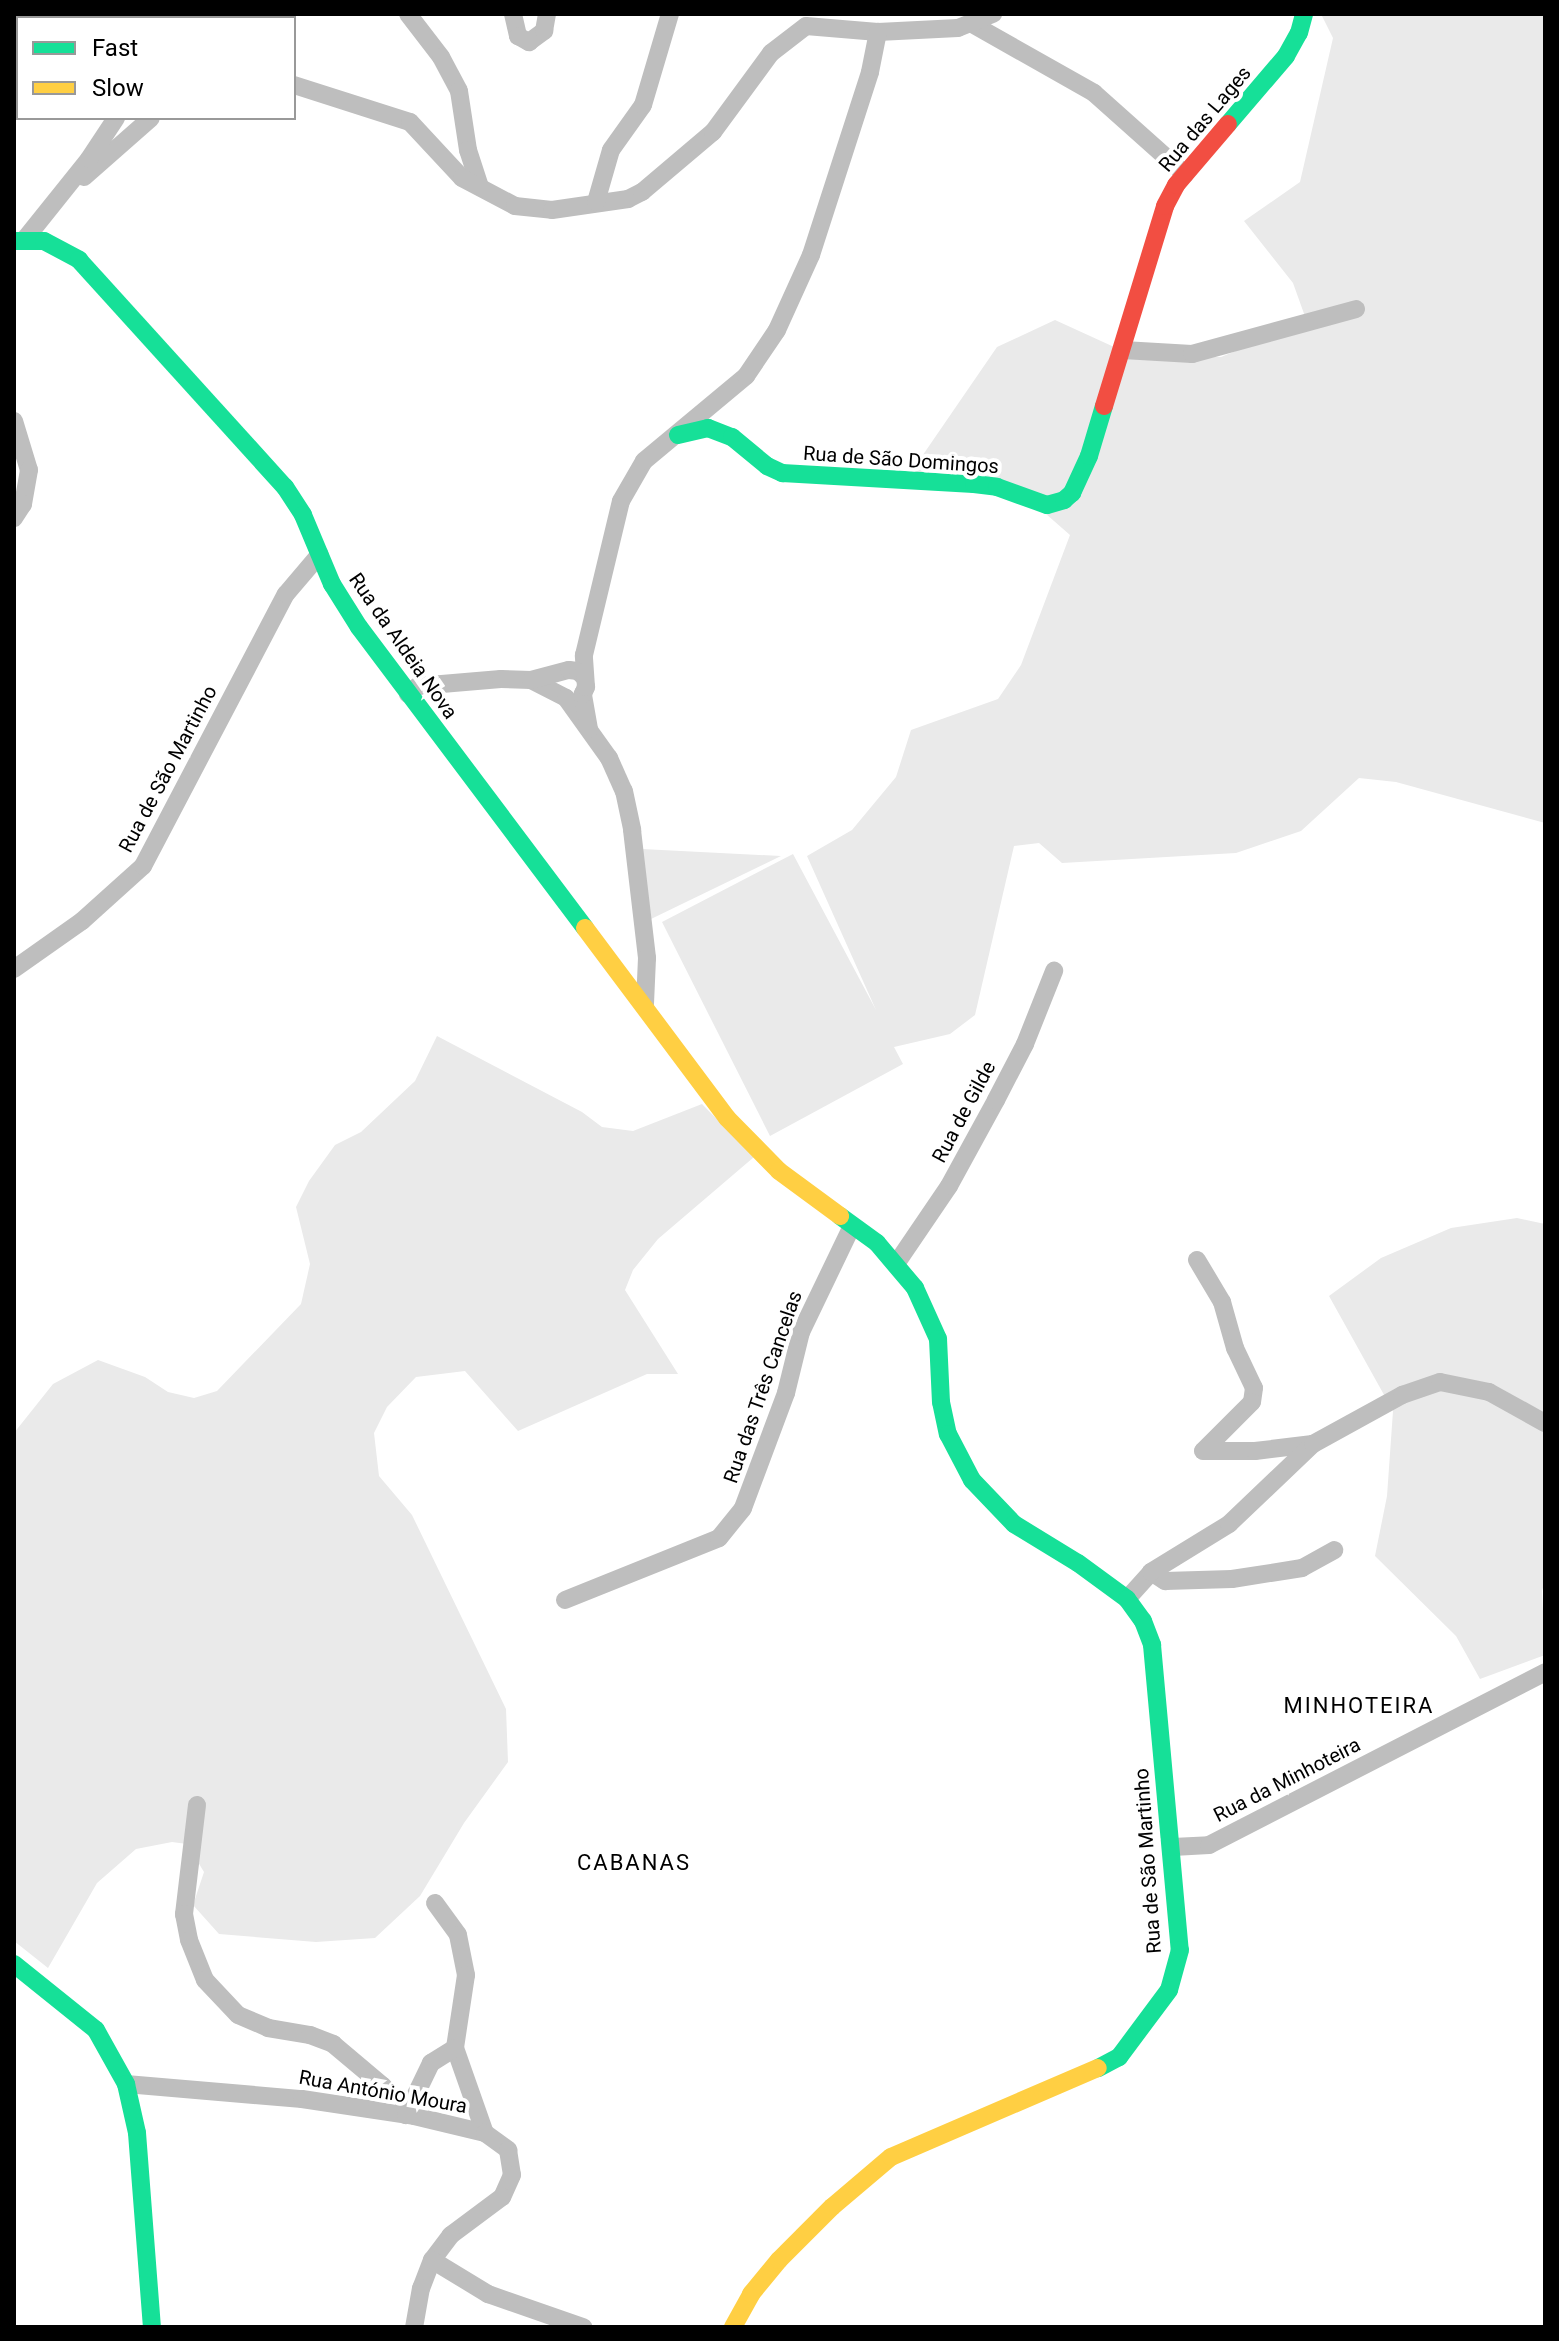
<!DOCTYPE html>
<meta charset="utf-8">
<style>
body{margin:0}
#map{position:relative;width:1559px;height:2341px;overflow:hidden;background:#fff;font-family:Roboto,sans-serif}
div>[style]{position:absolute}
.green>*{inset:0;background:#eaeaea}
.street>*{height:18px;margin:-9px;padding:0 9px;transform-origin:9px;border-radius:9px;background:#bebebe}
.fast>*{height:18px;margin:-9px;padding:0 9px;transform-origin:9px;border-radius:9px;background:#16e098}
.slow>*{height:18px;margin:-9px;padding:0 9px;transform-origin:9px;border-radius:9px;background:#ffcf43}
.jam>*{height:18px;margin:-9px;padding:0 9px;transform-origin:9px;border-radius:9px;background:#f24e42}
span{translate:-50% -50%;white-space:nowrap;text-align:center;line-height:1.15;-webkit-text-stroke:8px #fff;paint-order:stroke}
.street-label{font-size:20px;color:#000}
.neighbourhood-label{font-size:22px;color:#000;letter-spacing:2px}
.frame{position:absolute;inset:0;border:16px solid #000;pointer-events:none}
.legend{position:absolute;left:16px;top:16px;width:280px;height:104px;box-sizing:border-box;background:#fff;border:2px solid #999;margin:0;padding:10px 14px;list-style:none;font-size:24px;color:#000}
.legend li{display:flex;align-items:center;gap:16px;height:40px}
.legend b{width:40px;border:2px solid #999}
</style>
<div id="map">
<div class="green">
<div style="clip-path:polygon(1321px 14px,1545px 14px,1545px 823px,1396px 782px,1359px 778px,1301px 831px,1236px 853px,1062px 863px,1039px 843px,1014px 846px,975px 1015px,950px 1034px,894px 1047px,903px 1064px,770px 1136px,662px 922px,793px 854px,876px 1010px,807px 856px,852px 830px,896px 777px,911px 730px,998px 699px,1021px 665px,1070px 535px,1030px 500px,905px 481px,997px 347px,1055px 320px,1136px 357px,1221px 357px,1307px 322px,1293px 283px,1244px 221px,1300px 182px,1333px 38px)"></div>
<div style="clip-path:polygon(642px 849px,781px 856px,651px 919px)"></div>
<div style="clip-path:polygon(437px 1036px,582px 1112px,602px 1127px,633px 1131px,702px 1104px,754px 1157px,658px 1239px,633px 1270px,625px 1290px,678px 1374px,647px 1374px,518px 1431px,465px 1371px,416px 1377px,387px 1407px,374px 1433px,379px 1476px,412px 1515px,506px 1709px,508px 1762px,464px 1823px,420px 1896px,375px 1938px,316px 1942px,219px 1934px,193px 1905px,204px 1872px,187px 1844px,172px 1842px,136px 1849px,97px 1883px,48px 1968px,14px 1941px,14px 1433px,53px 1384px,98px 1360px,145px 1377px,168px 1392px,194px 1398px,217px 1391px,301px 1304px,310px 1264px,296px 1207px,309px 1181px,335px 1145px,361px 1132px,415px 1081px)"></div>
<div style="clip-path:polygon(1517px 1218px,1545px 1224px,1545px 1581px,1542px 1591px,1545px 1655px,1480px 1679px,1456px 1636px,1375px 1556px,1387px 1496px,1393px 1411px,1329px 1296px,1381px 1258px,1451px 1228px)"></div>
</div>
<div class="street">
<div style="left:408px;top:14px;width:54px;rotate:52.5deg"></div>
<div style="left:441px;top:57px;width:38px;rotate:62deg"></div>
<div style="left:459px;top:91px;width:60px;rotate:81.3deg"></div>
<div style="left:468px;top:150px;width:39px;rotate:72deg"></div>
<div style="left:513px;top:14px;width:23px;rotate:77deg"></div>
<div style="left:518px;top:36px;width:13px;rotate:29deg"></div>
<div style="left:529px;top:42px;width:19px;rotate:-36deg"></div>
<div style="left:544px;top:31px;width:17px;rotate:-80deg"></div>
<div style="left:188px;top:18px;width:5px;rotate:-53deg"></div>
<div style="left:974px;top:25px;width:138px;rotate:29.5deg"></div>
<div style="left:1094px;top:93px;width:122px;rotate:41.7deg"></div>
<div style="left:294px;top:85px;width:122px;rotate:17.7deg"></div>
<div style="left:410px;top:122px;width:76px;rotate:47.1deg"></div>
<div style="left:462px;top:178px;width:60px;rotate:27.8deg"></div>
<div style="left:515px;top:206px;width:37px;rotate:6deg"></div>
<div style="left:552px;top:210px;width:77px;rotate:-8.2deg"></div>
<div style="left:628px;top:199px;width:16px;rotate:-27deg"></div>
<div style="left:642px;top:192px;width:93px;rotate:-40.2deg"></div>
<div style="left:713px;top:132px;width:98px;rotate:-53.7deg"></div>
<div style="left:771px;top:53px;width:44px;rotate:-37.6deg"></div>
<div style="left:806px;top:26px;width:72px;rotate:4.8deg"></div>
<div style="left:878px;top:32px;width:80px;rotate:-2.9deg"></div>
<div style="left:958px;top:28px;width:38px;rotate:-22deg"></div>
<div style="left:84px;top:177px;width:89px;rotate:-41.4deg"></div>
<div style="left:596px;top:202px;width:54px;rotate:-73.9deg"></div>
<div style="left:611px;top:150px;width:55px;rotate:-54.6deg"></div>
<div style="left:643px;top:105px;width:95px;rotate:-73.5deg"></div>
<div style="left:25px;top:239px;width:102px;rotate:-51.3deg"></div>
<div style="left:89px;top:159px;width:49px;rotate:-56.6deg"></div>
<div style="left:1123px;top:350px;width:69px;rotate:3.3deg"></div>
<div style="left:1192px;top:354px;width:170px;rotate:-15.3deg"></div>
<div style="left:14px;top:421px;width:51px;rotate:73deg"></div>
<div style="left:29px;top:470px;width:35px;rotate:100deg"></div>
<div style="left:23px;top:504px;width:17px;rotate:123deg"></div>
<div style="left:531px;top:680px;width:39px;rotate:27deg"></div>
<div style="left:566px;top:698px;width:74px;rotate:54.4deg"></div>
<div style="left:609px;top:758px;width:36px;rotate:66deg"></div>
<div style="left:624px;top:791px;width:40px;rotate:78deg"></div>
<div style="left:632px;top:830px;width:129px;rotate:83.3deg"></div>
<div style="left:647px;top:958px;width:46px;rotate:92.5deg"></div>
<div style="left:408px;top:694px;width:13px;rotate:-39deg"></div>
<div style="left:418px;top:686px;width:83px;rotate:-4.8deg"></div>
<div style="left:501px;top:679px;width:30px;rotate:2deg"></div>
<div style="left:531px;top:680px;width:39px;rotate:-15deg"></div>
<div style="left:569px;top:670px;width:9px;rotate:6deg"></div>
<div style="left:578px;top:671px;width:10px;rotate:45deg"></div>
<div style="left:589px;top:729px;width:36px;rotate:-100deg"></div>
<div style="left:583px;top:694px;width:8px;rotate:-67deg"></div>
<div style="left:586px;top:687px;width:32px;rotate:-94deg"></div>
<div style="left:584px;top:655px;width:158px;rotate:-76.5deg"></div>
<div style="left:621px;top:501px;width:46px;rotate:-60.1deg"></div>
<div style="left:644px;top:461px;width:133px;rotate:-39.8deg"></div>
<div style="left:746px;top:376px;width:55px;rotate:-56deg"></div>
<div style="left:777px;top:330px;width:82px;rotate:-65.6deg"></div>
<div style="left:811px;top:255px;width:192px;rotate:-72.1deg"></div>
<div style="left:870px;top:72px;width:41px;rotate:-78.7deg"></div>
<div style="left:14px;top:969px;width:83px;rotate:-35.2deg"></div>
<div style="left:82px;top:921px;width:82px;rotate:-42deg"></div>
<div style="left:143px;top:866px;width:307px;rotate:-62.3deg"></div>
<div style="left:286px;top:594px;width:52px;rotate:-49.6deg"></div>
<div style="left:1197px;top:1260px;width:49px;rotate:59.2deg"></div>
<div style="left:1222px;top:1302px;width:48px;rotate:74.2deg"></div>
<div style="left:1235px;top:1348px;width:44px;rotate:64.6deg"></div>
<div style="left:1254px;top:1388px;width:14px;rotate:98deg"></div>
<div style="left:1252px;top:1402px;width:69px;rotate:135deg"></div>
<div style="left:1203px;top:1451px;width:52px"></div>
<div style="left:1255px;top:1451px;width:58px;rotate:-6.9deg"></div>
<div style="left:896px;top:1264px;width:94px;rotate:-55.8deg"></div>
<div style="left:949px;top:1186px;width:98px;rotate:-61.3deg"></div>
<div style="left:996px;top:1100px;width:63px;rotate:-62.6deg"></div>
<div style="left:1025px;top:1044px;width:79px;rotate:-68.3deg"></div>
<div style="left:1151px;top:1572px;width:17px;rotate:33deg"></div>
<div style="left:1165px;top:1581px;width:67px;rotate:-1.7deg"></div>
<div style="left:1232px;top:1579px;width:71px;rotate:-8.9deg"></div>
<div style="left:1302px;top:1568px;width:37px;rotate:-29deg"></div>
<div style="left:1127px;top:1599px;width:36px;rotate:-48deg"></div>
<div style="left:1151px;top:1572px;width:92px;rotate:-31.6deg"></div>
<div style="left:1229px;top:1524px;width:116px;rotate:-43.6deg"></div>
<div style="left:1313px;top:1444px;width:102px;rotate:-28.8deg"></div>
<div style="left:1402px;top:1395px;width:40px;rotate:-18.9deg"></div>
<div style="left:1440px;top:1382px;width:50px;rotate:11.5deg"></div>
<div style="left:1489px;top:1392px;width:64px;rotate:29deg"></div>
<div style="left:565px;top:1600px;width:166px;rotate:-21.9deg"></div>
<div style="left:719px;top:1538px;width:38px;rotate:-51deg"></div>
<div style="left:743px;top:1508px;width:123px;rotate:-69.5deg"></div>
<div style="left:786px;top:1393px;width:63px;rotate:-76.2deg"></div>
<div style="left:801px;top:1332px;width:118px;rotate:-64.3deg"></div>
<div style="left:197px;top:1805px;width:110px;rotate:96.8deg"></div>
<div style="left:184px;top:1914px;width:26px;rotate:79deg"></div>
<div style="left:189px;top:1940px;width:43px;rotate:68.2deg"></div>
<div style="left:205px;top:1980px;width:48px;rotate:46.7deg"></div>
<div style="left:238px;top:2015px;width:33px;rotate:23deg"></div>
<div style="left:268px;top:2028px;width:43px;rotate:9.5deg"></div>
<div style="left:310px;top:2035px;width:25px;rotate:21deg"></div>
<div style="left:333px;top:2044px;width:65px;rotate:40deg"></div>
<div style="left:383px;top:2086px;width:37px;rotate:52deg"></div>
<div style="left:1173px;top:1847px;width:36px;rotate:-3deg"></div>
<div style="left:1209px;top:1845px;width:378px;rotate:-27.2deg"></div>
<div style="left:435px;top:1903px;width:39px;rotate:54deg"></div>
<div style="left:458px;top:1935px;width:41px;rotate:78.7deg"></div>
<div style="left:466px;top:1975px;width:74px;rotate:98.6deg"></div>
<div style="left:455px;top:2048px;width:90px;rotate:70.6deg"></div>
<div style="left:126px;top:2084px;width:177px;rotate:4.9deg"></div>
<div style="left:302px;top:2099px;width:113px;rotate:8.6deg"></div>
<div style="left:414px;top:2116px;width:73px;rotate:13.5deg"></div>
<div style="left:485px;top:2133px;width:29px;rotate:36deg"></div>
<div style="left:508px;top:2150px;width:25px;rotate:81deg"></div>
<div style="left:512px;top:2175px;width:24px;rotate:114deg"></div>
<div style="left:502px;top:2197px;width:64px;rotate:143.3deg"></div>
<div style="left:451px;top:2235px;width:31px;rotate:127deg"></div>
<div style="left:432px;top:2260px;width:30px;rotate:111deg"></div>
<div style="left:421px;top:2288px;width:40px;rotate:100deg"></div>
<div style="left:406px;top:2115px;width:58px;rotate:-64.3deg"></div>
<div style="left:431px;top:2063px;width:28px;rotate:-32deg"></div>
<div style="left:432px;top:2260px;width:66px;rotate:31.3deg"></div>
<div style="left:488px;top:2294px;width:101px;rotate:19.2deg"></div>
</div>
<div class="fast">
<div style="left:1228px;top:124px;width:89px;rotate:-49.5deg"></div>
<div style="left:1286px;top:56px;width:26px;rotate:-61deg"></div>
<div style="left:1299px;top:33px;width:20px;rotate:-75deg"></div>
<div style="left:14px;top:241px;width:30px"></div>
<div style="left:44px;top:241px;width:40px;rotate:28deg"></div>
<div style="left:79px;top:260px;width:307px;rotate:47.8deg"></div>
<div style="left:285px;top:487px;width:33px;rotate:57deg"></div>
<div style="left:303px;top:515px;width:75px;rotate:67.2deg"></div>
<div style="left:332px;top:584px;width:51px;rotate:57.9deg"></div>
<div style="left:359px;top:627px;width:376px;rotate:53.1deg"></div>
<div style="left:678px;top:435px;width:31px;rotate:-13deg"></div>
<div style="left:708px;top:428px;width:26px;rotate:21deg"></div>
<div style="left:732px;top:437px;width:45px;rotate:39.6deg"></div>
<div style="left:767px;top:466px;width:17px;rotate:25deg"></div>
<div style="left:782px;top:473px;width:192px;rotate:3.3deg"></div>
<div style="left:974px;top:484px;width:23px;rotate:7deg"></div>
<div style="left:997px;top:487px;width:53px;rotate:19.8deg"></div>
<div style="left:1047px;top:505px;width:18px;rotate:-16deg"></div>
<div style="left:1064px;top:500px;width:11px;rotate:-41deg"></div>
<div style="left:1072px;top:493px;width:41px;rotate:-65.3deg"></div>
<div style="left:1089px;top:456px;width:52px;rotate:-73.3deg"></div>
<div style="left:840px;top:1216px;width:46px;rotate:36.1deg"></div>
<div style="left:877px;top:1243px;width:59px;rotate:49.8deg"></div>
<div style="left:915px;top:1288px;width:56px;rotate:65.7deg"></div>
<div style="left:938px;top:1339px;width:63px;rotate:87.3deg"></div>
<div style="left:941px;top:1402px;width:33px;rotate:78deg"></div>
<div style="left:948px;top:1434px;width:52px;rotate:62.4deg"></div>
<div style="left:972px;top:1480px;width:61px;rotate:46.3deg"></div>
<div style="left:1014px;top:1524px;width:75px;rotate:31.4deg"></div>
<div style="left:1078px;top:1563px;width:61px;rotate:36.3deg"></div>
<div style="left:1127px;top:1599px;width:27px;rotate:54deg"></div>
<div style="left:1143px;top:1621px;width:26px;rotate:69deg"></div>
<div style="left:1152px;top:1645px;width:306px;rotate:84.8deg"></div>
<div style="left:1180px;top:1950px;width:41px;rotate:105.4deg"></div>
<div style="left:1169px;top:1990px;width:84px;rotate:126.7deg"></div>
<div style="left:1119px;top:2057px;width:24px;rotate:152deg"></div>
<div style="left:14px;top:1964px;width:105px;rotate:38.8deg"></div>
<div style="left:96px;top:2030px;width:62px;rotate:60.9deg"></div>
<div style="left:126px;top:2084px;width:50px;rotate:77.3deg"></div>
<div style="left:137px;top:2133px;width:195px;rotate:85.6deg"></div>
</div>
<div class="slow">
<div style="left:585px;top:928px;width:237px;rotate:53.2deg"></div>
<div style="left:727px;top:1118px;width:74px;rotate:45.5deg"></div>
<div style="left:779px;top:1171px;width:76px;rotate:36.4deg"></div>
<div style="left:733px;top:2327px;width:38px;rotate:-61deg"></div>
<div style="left:751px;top:2294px;width:44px;rotate:-50.5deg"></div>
<div style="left:779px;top:2260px;width:75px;rotate:-45deg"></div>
<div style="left:832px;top:2207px;width:77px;rotate:-40.3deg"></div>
<div style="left:891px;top:2157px;width:225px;rotate:-23.3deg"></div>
</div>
<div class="jam">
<div style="left:1104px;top:406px;width:209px;rotate:-73deg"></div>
<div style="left:1165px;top:206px;width:24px;rotate:-62deg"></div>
<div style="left:1176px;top:185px;width:80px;rotate:-49.6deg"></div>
</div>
<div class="street-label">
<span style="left:1205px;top:119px;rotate:-50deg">Rua das Lages</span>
<span style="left:901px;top:460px;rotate:4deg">Rua de São Domingos</span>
<span style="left:403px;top:646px;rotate:55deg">Rua da Aldeia Nova</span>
<span style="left:168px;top:769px;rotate:-62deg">Rua de São Martinho</span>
<span style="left:964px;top:1112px;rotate:-62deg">Rua de Gilde</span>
<span style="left:763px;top:1387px;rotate:-71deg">Rua das Três Cancelas</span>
<span style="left:1287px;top:1780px;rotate:-27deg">Rua da Minhoteira</span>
<span style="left:1148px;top:1861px;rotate:-94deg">Rua de São Martinho</span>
<span style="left:383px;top:2092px;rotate:10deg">Rua António Moura</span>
</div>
<div class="neighbourhood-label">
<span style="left:1359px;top:1706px">MINHOTEIRA</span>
<span style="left:634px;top:1863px">CABANAS</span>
</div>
<div class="frame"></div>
<ul class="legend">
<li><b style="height:10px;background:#16e098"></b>Fast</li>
<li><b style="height:10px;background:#ffcf43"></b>Slow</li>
</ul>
</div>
